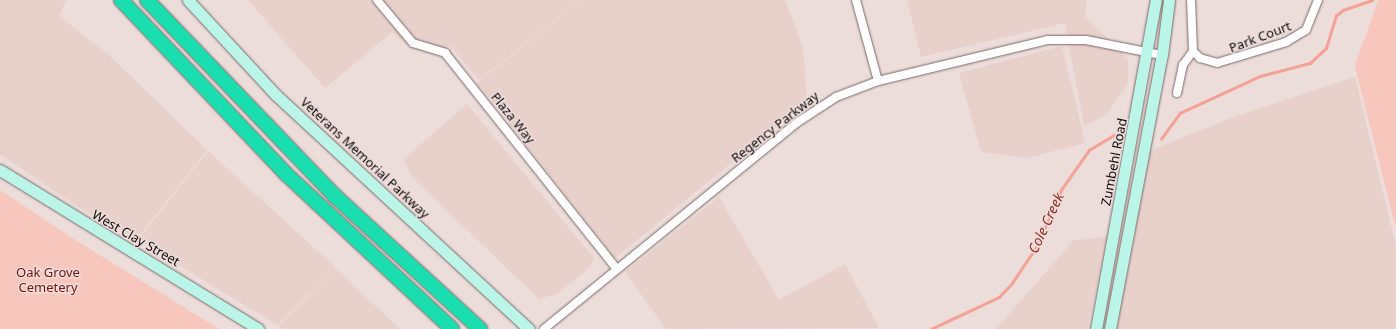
<!DOCTYPE html>
<style>
body{margin:0}
#map{position:relative;width:1396px;height:329px;overflow:hidden;background:#ecdcda;font-family:"Noto Sans",sans-serif}
div>[style]{position:absolute}
.built>*{inset:0;background:#e8d0cb}
.green>*{inset:0;background:#f7c6bd}
.stream>*{height:2.5px;margin:-1.25px;padding:0 1.25px;transform-origin:1.25px;border-radius:1.25px;background:#f4a295}
.roads{filter:drop-shadow(0 0 1px #786a68) drop-shadow(0 0 1px #786a68)}
.street>*{height:8px;margin:-4px;padding:0 4px;transform-origin:4px;border-radius:4px;background:#fff}
.secondary>*{height:11px;margin:-5.5px;padding:0 5.5px;transform-origin:5.5px;border-radius:5.5px;background:#baf5e7}
.highway>*{height:14px;margin:-7px;padding:0 7px;transform-origin:7px;border-radius:7px;background:#1adeaf}
span{translate:-50% -50%;white-space:nowrap;text-align:center;line-height:1.15;-webkit-text-stroke:3px #ecdcda;paint-order:stroke}
.street-label{font-size:13px;color:#100b0b}
.park-label{font-size:13px;color:#75160e}
.water-label{font-size:14px;color:#8e2f24;font-style:italic}
</style>
<div id="map">
<div class="built">
<div style="clip-path:polygon(0 0,66px 0,59px 16px,109px 55px,207px 150px,137px 239px,75px 205px,0 154px)"></div>
<div style="clip-path:polygon(248px 0,580px 0,479px 80px,450px 45px,436px 55px,411px 49px,392px 32px,325px 88px)"></div>
<div style="clip-path:polygon(581px 0,785px 0,803px 48px,807px 101px,615px 258px,477px 83px)"></div>
<div style="clip-path:polygon(907px 0,1087px 0,1085px 16px,1128px 59px,1128px 83px,1107px 114px,1084px 126px,1065px 23px,921px 57px)"></div>
<div style="clip-path:polygon(1062px 46px,1085px 143px,1027px 158px,981px 152px,959px 73px)"></div>
<div style="clip-path:polygon(1355px 77px,1396px 246px,1396px 329px,1116px 329px,1147px 152px,1234px 117px)"></div>
<div style="clip-path:polygon(467px 104px,594px 258px,589px 268px,558px 293px,539px 299px,411px 176px,404px 159px)"></div>
<div style="clip-path:polygon(208px 151px,336px 268px,277px 325px,138px 240px)"></div>
<div style="clip-path:polygon(719px 197px,779px 300px,845px 264px,879px 328px,666px 329px,625px 272px)"></div>
<div style="clip-path:polygon(1107px 237px,1088px 329px,996px 329px,1074px 240px)"></div>
<div style="clip-path:polygon(336px 269px,400px 329px,282px 329px,278px 326px)"></div>
</div>
<div class="green">
<div style="clip-path:polygon(1378px 0,1396px 0,1396px 229px,1355px 66px)"></div>
<div style="clip-path:polygon(0 190px,69px 236px,219px 329px,0 329px)"></div>
</div>
<div class="stream">
<div style="left:1161px;top:139px;width:32px;rotate:-54deg"></div>
<div style="left:1180px;top:113px;width:88px;rotate:-24.8deg"></div>
<div style="left:1260px;top:76px;width:52px;rotate:-14.6deg"></div>
<div style="left:1310px;top:63px;width:22px;rotate:-43deg"></div>
<div style="left:1326px;top:48px;width:34px;rotate:-73deg"></div>
<div style="left:1336px;top:16px;width:9px;rotate:-41deg"></div>
<div style="left:1343px;top:10px;width:31px;rotate:-19deg"></div>
<div style="left:931px;top:329px;width:75px;rotate:-25.2deg"></div>
<div style="left:999px;top:297px;width:19px;rotate:-47deg"></div>
<div style="left:1012px;top:283px;width:45px;rotate:-56deg"></div>
<div style="left:1037px;top:246px;width:61px;rotate:-66.8deg"></div>
<div style="left:1061px;top:190px;width:49px;rotate:-55deg"></div>
<div style="left:1089px;top:150px;width:29px;rotate:-31deg"></div>
</div>
<div class="roads">
<div class="street">
<div style="left:377px;top:0;width:56px;rotate:50.1deg"></div>
<div style="left:413px;top:43px;width:34px;rotate:17deg"></div>
<div style="left:445px;top:53px;width:276px;rotate:51.5deg"></div>
<div style="left:856px;top:0;width:84px;rotate:74.8deg"></div>
<div style="left:1193px;top:51px;width:10px;rotate:45deg"></div>
<div style="left:1200px;top:58px;width:18px;rotate:16deg"></div>
<div style="left:1217px;top:63px;width:72px;rotate:-16.9deg"></div>
<div style="left:1286px;top:42px;width:23px;rotate:-31deg"></div>
<div style="left:1306px;top:30px;width:32px;rotate:-68deg"></div>
<div style="left:1177px;top:93px;width:29px;rotate:-78deg"></div>
<div style="left:1183px;top:65px;width:17px;rotate:-54deg"></div>
<div style="left:1193px;top:51px;width:51px;rotate:-92.2deg"></div>
<div style="left:544px;top:329px;width:328px;rotate:-39.2deg"></div>
<div style="left:798px;top:122px;width:45px;rotate:-33.3deg"></div>
<div style="left:836px;top:97px;width:45px;rotate:-20.9deg"></div>
<div style="left:878px;top:81px;width:174px;rotate:-13.6deg"></div>
<div style="left:1047px;top:40px;width:39px"></div>
<div style="left:1086px;top:40px;width:77px;rotate:11.2deg"></div>
</div>
<div class="secondary">
<div style="left:188px;top:0;width:129px;rotate:47.2deg"></div>
<div style="left:276px;top:95px;width:345px;rotate:42.8deg"></div>
<div style="left:0;top:170px;width:303px;rotate:31.6deg"></div>
<div style="left:1096px;top:329px;width:334px;rotate:-79.7deg"></div>
<div style="left:1110px;top:329px;width:279px;rotate:-79.3deg"></div>
<div style="left:1162px;top:55px;width:55px;rotate:-82.7deg"></div>
</div>
<div class="highway">
<div style="left:121px;top:0;width:240px;rotate:46.5deg"></div>
<div style="left:286px;top:174px;width:227px;rotate:43deg"></div>
<div style="left:147px;top:0;width:272px;rotate:46.2deg"></div>
<div style="left:335px;top:196px;width:197px;rotate:42.5deg"></div>
</div>
</div>
<div class="street-label">
<span style="left:1260px;top:37px;rotate:-21deg">Park Court</span>
<span style="left:513px;top:118px;rotate:51deg">Plaza Way</span>
<span style="left:775px;top:127px;rotate:-38deg">Regency Parkway</span>
<span style="left:365px;top:158px;rotate:43deg">Veterans Memorial Parkway</span>
<span style="left:1114px;top:162px;rotate:-79deg">Zumbehl Road</span>
<span style="left:136px;top:238px;rotate:30deg">West Clay Street</span>
</div>
<div class="park-label">
<span style="left:48px;top:280px">Oak Grove<br>Cemetery</span>
</div>
<div class="water-label">
<span style="left:1046px;top:223px;rotate:-65deg">Cole Creek</span>
</div>
</div>
